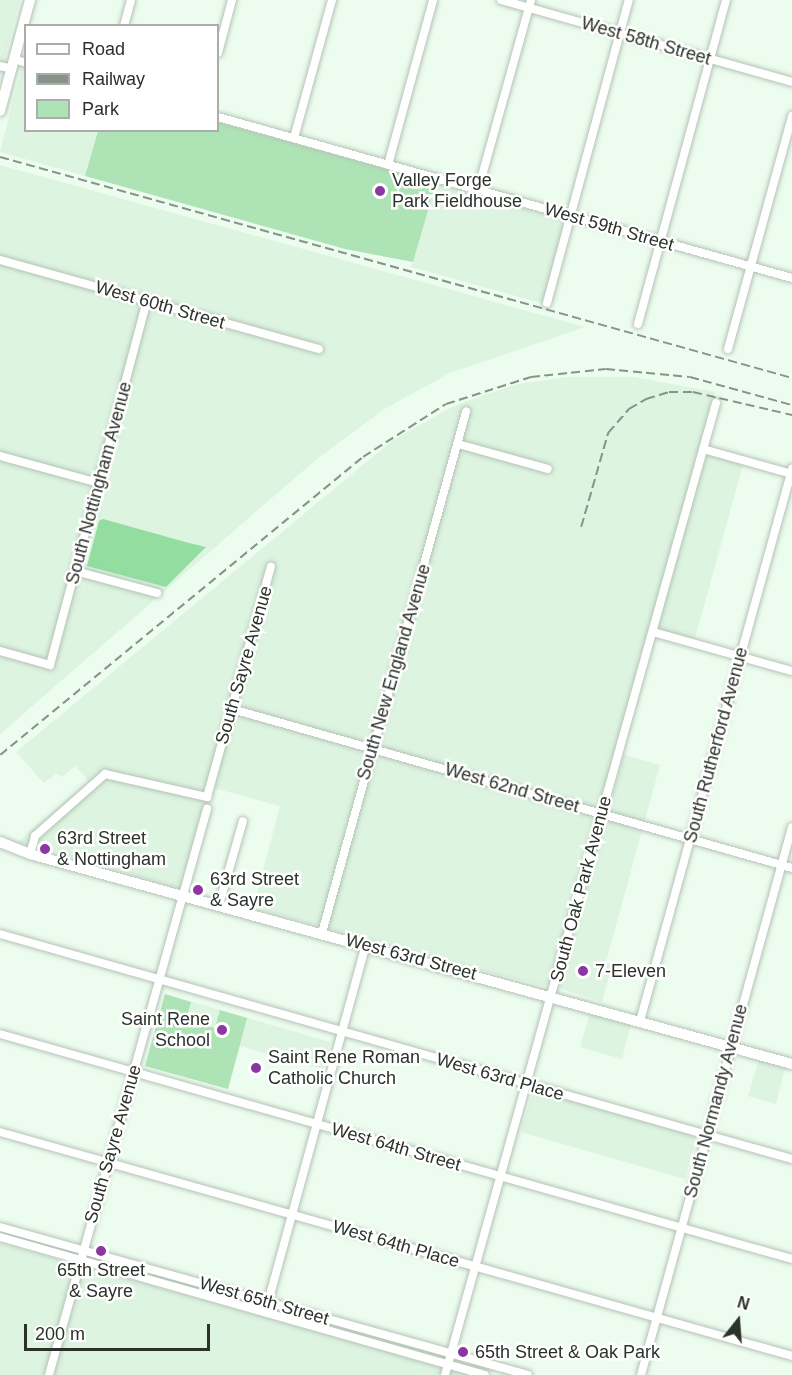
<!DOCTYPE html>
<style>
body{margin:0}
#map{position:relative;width:792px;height:1375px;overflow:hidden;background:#ecfcee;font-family:Helvetica,sans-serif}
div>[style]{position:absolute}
.built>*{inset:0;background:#ddf4e0}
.green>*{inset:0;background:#aee3b6}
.forest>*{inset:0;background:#92dd9f}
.roads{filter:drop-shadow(0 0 2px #b4c3b6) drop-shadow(0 0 2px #b4c3b6)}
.minor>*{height:8px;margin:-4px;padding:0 4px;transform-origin:4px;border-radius:4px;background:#fff}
.major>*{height:10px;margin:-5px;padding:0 5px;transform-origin:5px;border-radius:5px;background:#fff}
.rail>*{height:1.5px;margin-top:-0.75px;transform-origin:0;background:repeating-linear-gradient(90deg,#889389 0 9px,transparent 0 13.5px)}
.dots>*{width:16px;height:16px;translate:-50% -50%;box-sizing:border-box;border:3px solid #fff;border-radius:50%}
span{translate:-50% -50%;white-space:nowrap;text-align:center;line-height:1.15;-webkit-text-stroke:5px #fff;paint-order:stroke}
.street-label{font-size:18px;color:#2b312b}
.poi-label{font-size:18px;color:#2b312b}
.left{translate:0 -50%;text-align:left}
.right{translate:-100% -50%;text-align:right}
.legend{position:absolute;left:24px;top:24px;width:195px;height:108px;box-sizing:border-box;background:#fff;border:2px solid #aaadaa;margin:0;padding:8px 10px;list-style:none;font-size:18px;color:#2b312b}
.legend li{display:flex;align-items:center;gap:12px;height:30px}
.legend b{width:30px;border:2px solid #aaadaa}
.north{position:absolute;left:708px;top:1291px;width:60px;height:60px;-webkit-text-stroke:4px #fff;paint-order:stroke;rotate:17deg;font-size:16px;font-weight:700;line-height:24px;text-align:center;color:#2b312b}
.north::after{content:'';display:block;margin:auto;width:21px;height:27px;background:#2b312b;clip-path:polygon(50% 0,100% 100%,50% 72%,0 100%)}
.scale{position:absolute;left:24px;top:1324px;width:186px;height:27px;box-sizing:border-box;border:3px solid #2b312b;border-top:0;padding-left:8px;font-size:18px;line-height:21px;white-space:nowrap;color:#2b312b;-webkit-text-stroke:4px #fff;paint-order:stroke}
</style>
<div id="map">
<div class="built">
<div style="clip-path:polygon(0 0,20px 0,0 75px)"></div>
<div style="clip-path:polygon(25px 55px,26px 130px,98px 131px,85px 176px,0 152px)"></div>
<div style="clip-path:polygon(0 165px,585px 327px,450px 373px,386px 408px,318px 458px,0 734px)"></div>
<div style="clip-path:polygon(436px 183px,568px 221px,545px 304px,411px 267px)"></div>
<div style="clip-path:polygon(567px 377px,634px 377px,715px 392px,551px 983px,543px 986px,480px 970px,253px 908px,280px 806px,214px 788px,185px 890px,18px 842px,89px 781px,75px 766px,62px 777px,56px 774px,44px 783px,16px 752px,392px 441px,450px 408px,481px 396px,518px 384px)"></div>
<div style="clip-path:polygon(706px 451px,744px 461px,694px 642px,657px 632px)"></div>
<div style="clip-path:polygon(624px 755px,660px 765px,606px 962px,612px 964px,602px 1002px,560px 988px)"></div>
<div style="clip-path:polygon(165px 994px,330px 1042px,323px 1069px,240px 1046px,228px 1089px,145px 1066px)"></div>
<div style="clip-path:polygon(590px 1013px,631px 1025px,622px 1059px,580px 1047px)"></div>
<div style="clip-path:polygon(759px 1060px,785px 1068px,776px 1104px,748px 1096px)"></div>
<div style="clip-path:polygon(533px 1090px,697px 1137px,685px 1179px,521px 1132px)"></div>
<div style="clip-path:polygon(0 1243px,471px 1375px,0 1375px)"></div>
</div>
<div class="green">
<div style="clip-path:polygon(218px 122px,436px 183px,413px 262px,345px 249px,85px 176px,98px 131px,218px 130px)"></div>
<div style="clip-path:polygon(165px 994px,191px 1002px,186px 1020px,215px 1028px,220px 1010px,247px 1018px,228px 1089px,145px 1066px)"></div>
</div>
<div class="forest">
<div style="clip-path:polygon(103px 519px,189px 543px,206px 547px,166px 587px,87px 566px,99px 521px)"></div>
</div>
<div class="roads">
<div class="minor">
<div style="left:501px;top:0;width:302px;rotate:15.7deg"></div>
<div style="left:124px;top:26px;width:27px;rotate:-75deg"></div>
<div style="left:218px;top:53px;width:55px;rotate:-75.2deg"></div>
<div style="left:14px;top:59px;width:13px;rotate:18deg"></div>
<div style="left:0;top:66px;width:12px;rotate:14deg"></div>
<div style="left:218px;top:117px;width:596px;rotate:15.67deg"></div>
<div style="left:294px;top:138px;width:143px;rotate:-74.6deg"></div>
<div style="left:388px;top:165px;width:171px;rotate:-74.7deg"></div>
<div style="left:478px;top:190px;width:197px;rotate:-74.4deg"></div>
<div style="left:0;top:260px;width:331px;rotate:15.6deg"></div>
<div style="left:547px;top:303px;width:314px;rotate:-74.9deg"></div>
<div style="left:638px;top:324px;width:336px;rotate:-74.8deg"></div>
<div style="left:728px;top:349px;width:242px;rotate:-74.6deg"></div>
<div style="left:458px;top:444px;width:93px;rotate:15.5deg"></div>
<div style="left:703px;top:449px;width:92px;rotate:15.7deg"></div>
<div style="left:0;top:456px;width:103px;rotate:15.3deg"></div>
<div style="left:75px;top:571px;width:85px;rotate:15deg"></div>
<div style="left:653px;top:632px;width:144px;rotate:15.7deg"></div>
<div style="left:0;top:651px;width:52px;rotate:15.6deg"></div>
<div style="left:50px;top:665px;width:377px;rotate:-75.1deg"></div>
<div style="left:232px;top:709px;width:582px;rotate:15.85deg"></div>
<div style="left:30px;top:854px;width:19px;rotate:-74deg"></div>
<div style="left:35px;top:836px;width:94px;rotate:-41.5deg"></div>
<div style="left:105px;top:774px;width:105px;rotate:12.7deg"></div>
<div style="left:207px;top:797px;width:239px;rotate:-74.5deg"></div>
<div style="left:219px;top:905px;width:87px;rotate:-74.1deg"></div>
<div style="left:322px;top:933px;width:541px;rotate:-74.55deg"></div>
<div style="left:0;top:934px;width:823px;rotate:15.86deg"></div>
<div style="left:640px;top:1021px;width:573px;rotate:-74.6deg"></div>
<div style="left:0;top:1034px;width:823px;rotate:15.86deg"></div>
<div style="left:0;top:1132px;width:823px;rotate:15.79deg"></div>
<div style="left:0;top:1227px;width:548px;rotate:15.66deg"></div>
<div style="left:0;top:1237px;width:504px;rotate:15.88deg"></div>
<div style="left:267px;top:1306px;width:374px;rotate:-74.7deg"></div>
<div style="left:49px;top:1375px;width:588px;rotate:-74.4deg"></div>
<div style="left:445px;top:1375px;width:1009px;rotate:-74.42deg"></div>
<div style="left:641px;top:1375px;width:568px;rotate:-74.59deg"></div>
</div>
<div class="major">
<div style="left:0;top:111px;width:115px;rotate:-74.9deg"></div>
<div style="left:0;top:842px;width:32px;rotate:22deg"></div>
<div style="left:30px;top:854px;width:790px;rotate:15.41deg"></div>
</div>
</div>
<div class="rail">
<div style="left:0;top:157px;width:822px;rotate:15.59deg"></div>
<div style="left:581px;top:527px;width:98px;rotate:-74deg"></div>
<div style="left:608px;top:433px;width:32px;rotate:-49deg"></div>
<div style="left:629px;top:409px;width:20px;rotate:-30deg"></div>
<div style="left:646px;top:399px;width:24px;rotate:-17deg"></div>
<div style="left:669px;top:392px;width:24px"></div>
<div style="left:693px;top:392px;width:102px;rotate:13.1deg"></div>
<div style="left:0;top:755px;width:470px;rotate:-39.4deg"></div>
<div style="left:363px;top:457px;width:98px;rotate:-32.6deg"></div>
<div style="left:446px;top:404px;width:89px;rotate:-17.6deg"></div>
<div style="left:531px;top:377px;width:75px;rotate:-6.1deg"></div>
<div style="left:606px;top:369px;width:84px;rotate:5.4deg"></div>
<div style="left:690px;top:377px;width:106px;rotate:15.4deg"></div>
</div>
<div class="dots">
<div style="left:380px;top:191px;background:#8c36a3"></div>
<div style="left:45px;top:849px;background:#8c36a3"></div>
<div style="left:198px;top:890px;background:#8c36a3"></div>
<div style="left:583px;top:971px;background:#8c36a3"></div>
<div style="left:222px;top:1030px;background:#8c36a3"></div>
<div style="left:256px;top:1068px;background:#8c36a3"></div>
<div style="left:101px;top:1251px;background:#8c36a3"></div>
<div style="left:463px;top:1352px;background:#8c36a3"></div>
</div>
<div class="street-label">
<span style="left:646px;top:41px;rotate:16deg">West 58th Street</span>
<span style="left:609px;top:227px;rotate:16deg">West 59th Street</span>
<span style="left:160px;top:305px;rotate:16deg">West 60th Street</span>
<span style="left:99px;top:483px;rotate:-75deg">South Nottingham Avenue</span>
<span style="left:244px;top:665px;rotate:-74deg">South Sayre Avenue</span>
<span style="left:394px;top:672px;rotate:-74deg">South New England Avenue</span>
<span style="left:716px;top:745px;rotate:-75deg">South Rutherford Avenue</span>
<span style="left:512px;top:788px;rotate:16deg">West 62nd Street</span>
<span style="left:581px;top:889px;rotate:-75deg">South Oak Park Avenue</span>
<span style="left:411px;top:957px;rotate:15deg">West 63rd Street</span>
<span style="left:500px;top:1077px;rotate:16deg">West 63rd Place</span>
<span style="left:716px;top:1101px;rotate:-75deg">South Normandy Avenue</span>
<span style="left:113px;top:1144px;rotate:-74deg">South Sayre Avenue</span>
<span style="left:396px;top:1147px;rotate:16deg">West 64th Street</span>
<span style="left:396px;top:1244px;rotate:16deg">West 64th Place</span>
<span style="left:264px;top:1301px;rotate:16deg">West 65th Street</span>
</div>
<div class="poi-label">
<span class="left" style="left:392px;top:191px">Valley Forge<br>Park Fieldhouse</span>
<span class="left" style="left:57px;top:849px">63rd Street<br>&amp; Nottingham</span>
<span class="left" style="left:210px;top:890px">63rd Street<br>&amp; Sayre</span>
<span class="left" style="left:595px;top:971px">7-Eleven</span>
<span class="right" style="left:210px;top:1030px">Saint Rene<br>School</span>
<span class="left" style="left:268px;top:1068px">Saint Rene Roman<br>Catholic Church</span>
<span style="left:101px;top:1281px">65th Street<br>&amp; Sayre</span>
<span class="left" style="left:475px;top:1352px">65th Street &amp; Oak Park</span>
</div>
<ul class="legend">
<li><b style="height:8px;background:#fff"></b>Road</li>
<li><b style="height:8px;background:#889389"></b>Railway</li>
<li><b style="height:16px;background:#aee3b6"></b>Park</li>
</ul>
<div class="north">N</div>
<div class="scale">200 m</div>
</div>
